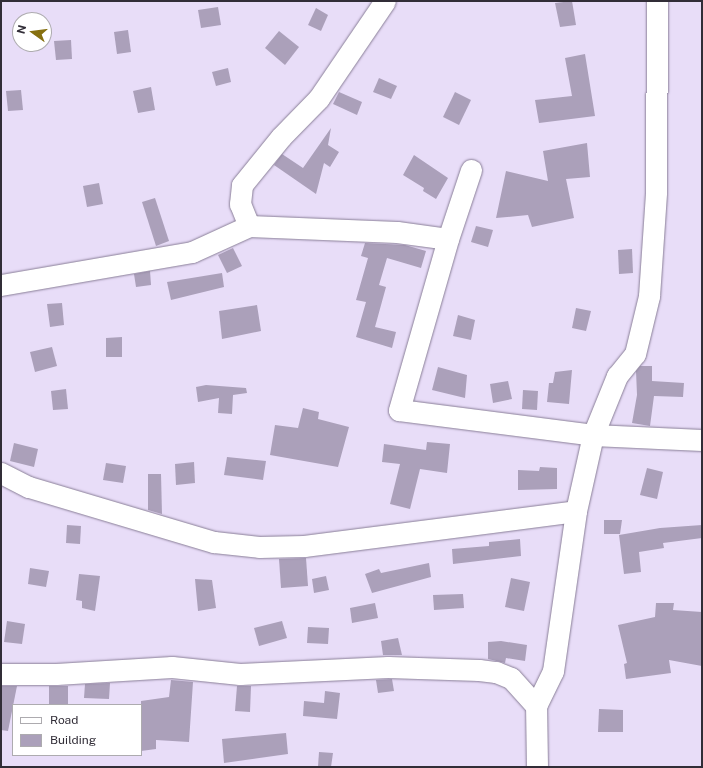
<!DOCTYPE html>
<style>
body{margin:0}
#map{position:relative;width:703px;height:768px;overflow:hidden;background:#e8ddf8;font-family:"Public Sans",sans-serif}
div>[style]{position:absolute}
.building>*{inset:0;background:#aba0ba}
.roads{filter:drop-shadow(0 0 1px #897e97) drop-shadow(0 0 1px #897e97)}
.minor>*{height:21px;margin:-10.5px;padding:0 10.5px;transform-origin:10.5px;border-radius:10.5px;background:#fff}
span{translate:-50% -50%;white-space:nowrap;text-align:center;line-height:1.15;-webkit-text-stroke:3px #fff;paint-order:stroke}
.frame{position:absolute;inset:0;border:2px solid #312d37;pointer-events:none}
.legend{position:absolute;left:12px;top:704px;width:130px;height:52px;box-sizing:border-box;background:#fff;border:1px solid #adabaf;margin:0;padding:5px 7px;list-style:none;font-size:12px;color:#312d37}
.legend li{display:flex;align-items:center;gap:8px;height:20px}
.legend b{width:20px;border:1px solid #adabaf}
.north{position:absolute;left:12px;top:12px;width:40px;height:40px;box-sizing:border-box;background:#fff;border:1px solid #adabaf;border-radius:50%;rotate:284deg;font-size:11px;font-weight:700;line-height:16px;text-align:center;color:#312d37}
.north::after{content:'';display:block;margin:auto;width:14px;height:18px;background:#867010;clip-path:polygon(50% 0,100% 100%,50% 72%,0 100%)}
</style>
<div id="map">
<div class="building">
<div style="clip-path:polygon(572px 1px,576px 25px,560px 27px,555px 3px)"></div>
<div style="clip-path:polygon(218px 7px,221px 25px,201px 28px,198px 10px)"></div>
<div style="clip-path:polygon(316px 8px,328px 15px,321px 31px,308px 25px)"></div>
<div style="clip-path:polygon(128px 30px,131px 52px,117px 54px,114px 32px)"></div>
<div style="clip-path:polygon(279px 31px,299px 47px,285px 65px,265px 48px)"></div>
<div style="clip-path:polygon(71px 40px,72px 59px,56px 60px,54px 41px)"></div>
<div style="clip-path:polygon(585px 54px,595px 116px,539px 123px,535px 100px,572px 96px,565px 58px)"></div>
<div style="clip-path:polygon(228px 68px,231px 82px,216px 86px,212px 72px)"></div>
<div style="clip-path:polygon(379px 78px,397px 86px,391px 99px,373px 92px)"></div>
<div style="clip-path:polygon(151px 87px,155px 110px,138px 113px,133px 91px)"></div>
<div style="clip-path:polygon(21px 90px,23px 110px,8px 111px,6px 91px)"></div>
<div style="clip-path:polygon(339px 92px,362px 102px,357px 115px,333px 104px)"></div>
<div style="clip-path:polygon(455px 92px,471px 100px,459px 125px,443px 117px)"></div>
<div style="clip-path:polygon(331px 128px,328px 145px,339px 152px,330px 167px,324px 163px,316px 194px,274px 165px,282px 154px,303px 168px)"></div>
<div style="clip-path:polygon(587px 143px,590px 177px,566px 179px,574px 218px,532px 227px,528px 215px,496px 218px,506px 171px,548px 181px,543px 151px)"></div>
<div style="clip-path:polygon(414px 155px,448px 178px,436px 199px,423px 191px,424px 188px,403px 175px)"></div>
<div style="clip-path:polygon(99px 183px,103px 204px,87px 207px,83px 186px)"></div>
<div style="clip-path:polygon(155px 198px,169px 241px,156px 246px,142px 202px)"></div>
<div style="clip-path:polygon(476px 226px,493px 230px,488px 247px,471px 242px)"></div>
<div style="clip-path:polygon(365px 243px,405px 245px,426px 251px,421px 268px,387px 258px,379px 285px,386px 287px,375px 327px,396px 332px,392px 348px,356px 337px,366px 302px,356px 300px,368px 258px,361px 256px)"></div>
<div style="clip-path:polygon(233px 248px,242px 266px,227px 273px,218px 255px)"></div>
<div style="clip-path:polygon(632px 249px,633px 273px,619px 274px,618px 250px)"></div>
<div style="clip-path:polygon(150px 271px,151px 285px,136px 287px,134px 274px)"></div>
<div style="clip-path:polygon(222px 273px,224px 287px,171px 300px,167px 282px)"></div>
<div style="clip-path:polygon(62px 303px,64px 325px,50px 327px,47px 304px)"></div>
<div style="clip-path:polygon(257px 305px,261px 331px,222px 339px,219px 311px)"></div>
<div style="clip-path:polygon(576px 308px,591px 311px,586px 331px,572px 328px)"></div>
<div style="clip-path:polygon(458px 315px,475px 320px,471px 340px,453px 336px)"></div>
<div style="clip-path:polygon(122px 337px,122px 357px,106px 357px,106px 338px)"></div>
<div style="clip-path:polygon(52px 347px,57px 366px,35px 372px,30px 352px)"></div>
<div style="clip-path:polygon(640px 366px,652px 366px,652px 381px,684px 383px,683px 397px,654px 396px,650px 426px,632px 423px,637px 395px,636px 371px)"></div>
<div style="clip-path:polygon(438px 367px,467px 375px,465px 398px,432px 390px)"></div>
<div style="clip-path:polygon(572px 370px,569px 404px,547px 402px,549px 383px,553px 383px,555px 372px)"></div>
<div style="clip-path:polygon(508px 381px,512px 399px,493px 403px,490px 384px)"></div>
<div style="clip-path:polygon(206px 385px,246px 388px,247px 393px,233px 395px,232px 414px,218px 413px,219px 398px,198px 402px,196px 387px)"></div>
<div style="clip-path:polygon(66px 389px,68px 409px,53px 410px,51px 391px)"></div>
<div style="clip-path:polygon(523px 390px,538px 391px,537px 410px,522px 409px)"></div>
<div style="clip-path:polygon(303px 408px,319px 412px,318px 419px,349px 427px,338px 467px,270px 455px,275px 425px,298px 428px)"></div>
<div style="clip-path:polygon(427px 442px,450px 444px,447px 473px,420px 469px,410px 509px,390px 504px,400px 464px,382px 462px,384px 444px,426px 450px)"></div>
<div style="clip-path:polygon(14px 443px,38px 449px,34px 467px,10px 461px)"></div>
<div style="clip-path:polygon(227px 457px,266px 461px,263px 480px,224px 475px)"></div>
<div style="clip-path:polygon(194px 462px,195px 483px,176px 485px,175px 464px)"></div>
<div style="clip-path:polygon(106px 463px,126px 466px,123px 483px,103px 480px)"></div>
<div style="clip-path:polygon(540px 467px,557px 468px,557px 489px,518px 490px,518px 470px,539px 471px)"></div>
<div style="clip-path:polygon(647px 468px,663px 472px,657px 499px,640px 495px)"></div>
<div style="clip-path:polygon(148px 474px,161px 474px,162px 514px,148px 510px)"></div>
<div style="clip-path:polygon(604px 520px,622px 520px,620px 534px,604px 534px)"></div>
<div style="clip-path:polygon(67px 525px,81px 526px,80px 544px,66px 543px)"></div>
<div style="clip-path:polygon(702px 525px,702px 538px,663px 543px,664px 548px,639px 552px,641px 572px,624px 574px,619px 535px,660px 528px)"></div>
<div style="clip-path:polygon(520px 539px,521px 556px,453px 564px,452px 549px,489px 546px,489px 542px)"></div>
<div style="clip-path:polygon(306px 558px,308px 586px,281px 588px,279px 559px)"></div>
<div style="clip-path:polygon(429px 563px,431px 577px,372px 593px,365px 574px,379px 569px,381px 573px)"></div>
<div style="clip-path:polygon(30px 568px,49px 571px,46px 587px,28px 584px)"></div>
<div style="clip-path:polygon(79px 574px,100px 576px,95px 611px,82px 608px,82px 601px,76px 600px)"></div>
<div style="clip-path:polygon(326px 576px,329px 590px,314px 593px,312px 579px)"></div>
<div style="clip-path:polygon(511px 578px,530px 582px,524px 611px,505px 607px)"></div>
<div style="clip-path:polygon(195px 579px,212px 580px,216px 608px,198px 611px)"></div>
<div style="clip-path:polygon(463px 594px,464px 608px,434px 610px,433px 595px)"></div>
<div style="clip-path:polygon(375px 603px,378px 618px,352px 623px,350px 608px)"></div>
<div style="clip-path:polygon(656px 603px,674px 603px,673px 610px,702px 612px,702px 666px,669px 660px,671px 673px,626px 679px,624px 664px,627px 663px,618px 625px,655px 617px)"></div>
<div style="clip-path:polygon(7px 621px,25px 624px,22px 644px,4px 642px)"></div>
<div style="clip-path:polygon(282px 621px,287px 638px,259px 646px,254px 628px)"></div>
<div style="clip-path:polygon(308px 627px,329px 628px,328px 644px,307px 643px)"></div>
<div style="clip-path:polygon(398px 638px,402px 655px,383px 655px,381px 641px)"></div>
<div style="clip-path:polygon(501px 641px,527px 645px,525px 661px,506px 658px,505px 663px,488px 659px,488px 642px)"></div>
<div style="clip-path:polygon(392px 679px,394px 691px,378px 693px,376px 680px)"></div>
<div style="clip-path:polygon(171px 680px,193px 682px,189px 742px,156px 740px,156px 749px,141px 751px,141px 701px,169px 697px)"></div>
<div style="clip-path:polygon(110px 683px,109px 699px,84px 698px,85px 684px)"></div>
<div style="clip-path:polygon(1px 686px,17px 686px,8px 731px,1px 730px)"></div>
<div style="clip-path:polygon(49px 686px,68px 686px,68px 705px,49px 705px)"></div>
<div style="clip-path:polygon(237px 686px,251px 686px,250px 712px,235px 711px)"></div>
<div style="clip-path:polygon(325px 691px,340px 693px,337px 719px,303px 716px,304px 701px,324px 703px)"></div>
<div style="clip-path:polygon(599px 709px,623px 710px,623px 732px,598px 732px)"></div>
<div style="clip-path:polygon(286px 733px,288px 754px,224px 763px,222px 739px)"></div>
<div style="clip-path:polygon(319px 752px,333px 753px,331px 767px,318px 767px)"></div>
</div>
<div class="roads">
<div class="minor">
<div style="left:471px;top:170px;width:73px;rotate:108.4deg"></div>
<div style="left:448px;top:239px;width:178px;rotate:106deg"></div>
<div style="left:399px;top:410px;width:196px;rotate:7.3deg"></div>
<div style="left:593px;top:435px;width:109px;rotate:2.6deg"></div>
<div style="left:249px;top:226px;width:24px;rotate:-112deg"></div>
<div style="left:240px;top:204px;width:19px;rotate:-84deg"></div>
<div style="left:242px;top:185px;width:62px;rotate:-50.9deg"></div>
<div style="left:281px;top:137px;width:54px;rotate:-45.7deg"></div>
<div style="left:319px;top:98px;width:117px;rotate:-55.8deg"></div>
<div style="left:1px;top:285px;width:194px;rotate:-9.8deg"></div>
<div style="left:192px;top:252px;width:63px;rotate:-24.5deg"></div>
<div style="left:249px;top:226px;width:148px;rotate:2.3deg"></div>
<div style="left:397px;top:232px;width:51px;rotate:7.8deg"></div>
<div style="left:1px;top:473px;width:31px;rotate:27deg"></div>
<div style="left:29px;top:487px;width:193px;rotate:16.6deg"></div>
<div style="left:214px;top:542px;width:45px;rotate:6.3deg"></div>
<div style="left:259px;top:547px;width:45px;rotate:-1.3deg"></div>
<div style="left:304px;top:546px;width:274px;rotate:-7.3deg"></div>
<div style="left:1px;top:674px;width:55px"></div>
<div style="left:56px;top:674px;width:116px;rotate:-3.5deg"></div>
<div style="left:172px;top:667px;width:68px;rotate:5.9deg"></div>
<div style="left:240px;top:674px;width:148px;rotate:-2.7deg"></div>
<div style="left:388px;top:667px;width:91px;rotate:1.9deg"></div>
<div style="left:479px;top:670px;width:17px;rotate:7deg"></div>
<div style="left:496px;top:672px;width:16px;rotate:22deg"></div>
<div style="left:511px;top:678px;width:38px;rotate:48deg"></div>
<div style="left:537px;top:767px;width:61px;rotate:-90.9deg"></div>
<div style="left:536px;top:706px;width:39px;rotate:-64deg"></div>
<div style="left:553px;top:671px;width:162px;rotate:-81.8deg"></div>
<div style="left:576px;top:511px;width:78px;rotate:-77.4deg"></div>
<div style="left:593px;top:435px;width:64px;rotate:-67.9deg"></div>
<div style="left:617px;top:376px;width:28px;rotate:-51deg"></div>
<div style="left:635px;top:354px;width:60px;rotate:-76.4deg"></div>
<div style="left:649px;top:296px;width:104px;rotate:-86.1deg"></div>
<div style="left:656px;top:192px;width:191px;rotate:-89.7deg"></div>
</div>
</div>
<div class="frame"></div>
<ul class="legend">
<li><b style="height:5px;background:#fff"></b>Road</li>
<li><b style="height:11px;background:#aba0ba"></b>Building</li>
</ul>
<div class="north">N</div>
</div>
